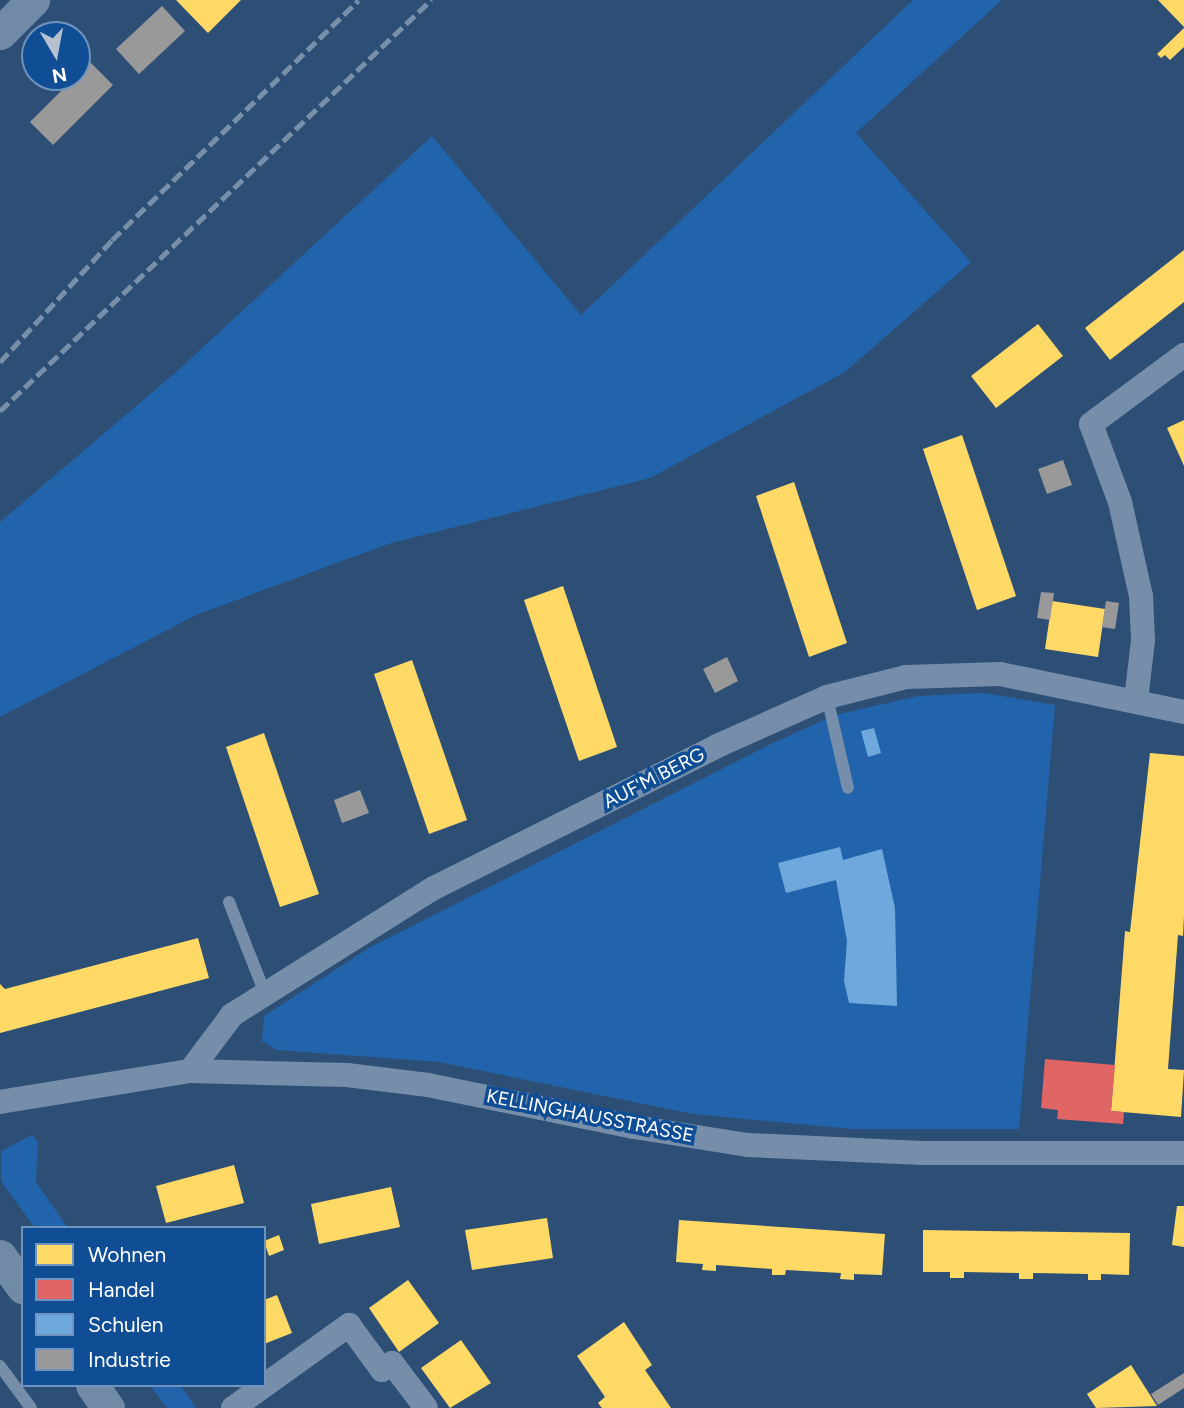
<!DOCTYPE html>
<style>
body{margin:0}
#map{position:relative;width:1184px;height:1408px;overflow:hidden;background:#2d4f76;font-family:Figtree,sans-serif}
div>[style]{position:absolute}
.green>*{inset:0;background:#2264ac}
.homes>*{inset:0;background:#ffd966}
.shops>*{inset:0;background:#e06666}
.schools>*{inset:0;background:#6fa8dc}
.industry>*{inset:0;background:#999}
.service>*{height:12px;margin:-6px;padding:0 6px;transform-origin:6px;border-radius:6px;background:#768ea9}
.minor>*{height:24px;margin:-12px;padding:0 12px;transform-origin:12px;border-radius:12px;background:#768ea9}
.secondary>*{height:33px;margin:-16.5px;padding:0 16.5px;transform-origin:16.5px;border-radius:16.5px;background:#718aa5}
.rail>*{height:5px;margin-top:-2.5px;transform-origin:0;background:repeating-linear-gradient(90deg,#788fa9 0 12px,transparent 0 17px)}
span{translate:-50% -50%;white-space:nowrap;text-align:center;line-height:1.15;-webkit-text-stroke:7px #0f4d94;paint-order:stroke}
.street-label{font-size:19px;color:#fff}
.legend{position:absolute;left:21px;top:1226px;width:245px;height:161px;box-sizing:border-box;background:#0f4d94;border:2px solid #6f94bf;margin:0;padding:9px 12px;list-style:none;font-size:21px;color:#fff}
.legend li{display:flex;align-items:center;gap:14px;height:35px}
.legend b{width:35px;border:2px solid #6f94bf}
.north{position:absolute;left:21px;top:21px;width:70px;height:70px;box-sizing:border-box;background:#0f4d94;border:2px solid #6f94bf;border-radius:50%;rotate:170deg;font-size:19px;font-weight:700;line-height:28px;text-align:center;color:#fff}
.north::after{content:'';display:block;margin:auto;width:24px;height:32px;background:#b6c1cf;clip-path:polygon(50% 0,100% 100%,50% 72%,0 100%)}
</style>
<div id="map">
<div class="green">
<div style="clip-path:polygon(913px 0,1002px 0,856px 133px,971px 262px,845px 372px,650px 478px,391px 543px,196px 615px,0 717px,0 522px,175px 373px,432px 136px,581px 315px)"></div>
<div style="clip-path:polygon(984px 693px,1055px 705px,1019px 1129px,852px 1129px,693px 1114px,439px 1062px,277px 1050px,262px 1041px,264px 1016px,369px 948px,773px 743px,835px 715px,918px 696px)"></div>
<div style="clip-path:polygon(32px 1135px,38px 1143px,36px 1182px,68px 1228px,35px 1228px,1px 1181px,1px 1151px)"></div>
<div style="clip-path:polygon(150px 1385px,180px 1385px,196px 1408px,167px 1408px)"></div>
</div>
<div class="homes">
<div style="clip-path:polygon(176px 0,241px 0,208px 33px)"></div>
<div style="clip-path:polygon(1158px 0,1184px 0,1184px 27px)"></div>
<div style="clip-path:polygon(1184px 28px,1184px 47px,1170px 60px,1165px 55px,1161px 58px,1157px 54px)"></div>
<div style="clip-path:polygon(1184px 250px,1184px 302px,1110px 360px,1085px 328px)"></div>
<div style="clip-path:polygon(1038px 324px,1063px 356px,996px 408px,971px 376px)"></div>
<div style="clip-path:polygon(1184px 420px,1184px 466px,1167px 428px)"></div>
<div style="clip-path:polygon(962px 435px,1016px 596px,977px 610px,923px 449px)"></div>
<div style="clip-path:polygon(794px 482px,847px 643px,809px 657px,756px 496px)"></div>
<div style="clip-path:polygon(563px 586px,617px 747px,579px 761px,524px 600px)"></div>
<div style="clip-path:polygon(1052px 601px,1105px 609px,1098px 657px,1045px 649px)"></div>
<div style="clip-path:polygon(412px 660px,467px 820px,429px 834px,374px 674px)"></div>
<div style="clip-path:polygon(264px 733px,319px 894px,280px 907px,226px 747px)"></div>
<div style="clip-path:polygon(1150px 753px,1184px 756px,1184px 916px,1183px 936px,1178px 935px,1168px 1069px,1184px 1070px,1181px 1117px,1111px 1111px,1125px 931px,1130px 932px)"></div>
<div style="clip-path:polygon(198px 938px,209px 978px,0 1033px,0 984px,5px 989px)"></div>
<div style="clip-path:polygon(234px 1165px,244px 1203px,166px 1223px,156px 1186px)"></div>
<div style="clip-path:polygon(391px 1187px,400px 1227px,319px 1244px,311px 1204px)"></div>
<div style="clip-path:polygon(1177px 1206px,1184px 1206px,1184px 1247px,1172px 1245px)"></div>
<div style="clip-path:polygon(547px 1218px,553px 1258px,472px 1270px,465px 1230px)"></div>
<div style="clip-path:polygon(679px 1220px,885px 1234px,882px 1275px,854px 1274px,854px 1280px,840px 1279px,841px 1273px,786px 1270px,785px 1275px,772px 1275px,772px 1269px,716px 1265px,716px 1271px,702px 1270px,703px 1264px,676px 1262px)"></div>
<div style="clip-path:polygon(923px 1230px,1130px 1233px,1129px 1275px,1101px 1274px,1101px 1280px,1088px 1280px,1088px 1274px,1033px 1273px,1033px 1279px,1019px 1279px,1019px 1273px,964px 1272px,964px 1278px,950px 1278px,950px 1272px,923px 1272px)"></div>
<div style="clip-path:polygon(279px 1235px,284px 1250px,269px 1256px,264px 1241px)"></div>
<div style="clip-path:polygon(408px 1280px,439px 1323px,399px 1352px,369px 1308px)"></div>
<div style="clip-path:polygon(277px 1295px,292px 1333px,264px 1344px,264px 1300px)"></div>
<div style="clip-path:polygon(624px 1322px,652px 1365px,645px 1370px,671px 1408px,602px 1408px,598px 1403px,605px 1397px,577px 1356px)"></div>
<div style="clip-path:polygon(461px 1340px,491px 1383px,450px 1408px,421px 1368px)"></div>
<div style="clip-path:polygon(1131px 1365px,1157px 1406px,1096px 1408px,1087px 1394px)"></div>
</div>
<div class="shops">
<div style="clip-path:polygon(1045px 1059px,1115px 1065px,1111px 1111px,1124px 1112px,1123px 1124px,1057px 1119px,1058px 1110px,1041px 1108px)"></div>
</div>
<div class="schools">
<div style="clip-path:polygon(874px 728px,881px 753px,868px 757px,861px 731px)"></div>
<div style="clip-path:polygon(840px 847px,843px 860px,882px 849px,895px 908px,897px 1006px,849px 1003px,844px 981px,847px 941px,836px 880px,786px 893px,778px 863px)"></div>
</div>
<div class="industry">
<div style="clip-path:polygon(162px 6px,185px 31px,139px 74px,116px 49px)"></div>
<div style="clip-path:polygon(90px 62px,113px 85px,53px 145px,30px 122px)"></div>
<div style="clip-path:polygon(1063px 460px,1072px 485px,1047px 494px,1038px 469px)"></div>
<div style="clip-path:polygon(1041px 592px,1054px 593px,1050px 620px,1037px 618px)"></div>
<div style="clip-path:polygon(1106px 601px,1119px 603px,1115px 629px,1102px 627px)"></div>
<div style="clip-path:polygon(727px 657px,738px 681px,715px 693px,703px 669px)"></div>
<div style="clip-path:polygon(360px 790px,369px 813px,342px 823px,334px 800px)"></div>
<div style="clip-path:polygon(1184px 1373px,1184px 1388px,1158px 1405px,1151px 1394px)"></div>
</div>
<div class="service">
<div style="left:827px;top:697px;width:93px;rotate:77deg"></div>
<div style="left:229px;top:902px;width:96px;rotate:68.5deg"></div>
<div style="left:0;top:1366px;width:52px;rotate:53.6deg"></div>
</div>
<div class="minor">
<div style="left:1136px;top:700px;width:60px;rotate:-83.3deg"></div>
<div style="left:1143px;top:640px;width:44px;rotate:-92.6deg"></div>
<div style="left:1141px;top:596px;width:96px;rotate:-102.6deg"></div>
<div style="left:1120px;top:502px;width:83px;rotate:-110.4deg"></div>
<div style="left:1091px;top:424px;width:116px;rotate:-36.6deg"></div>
<div style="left:190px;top:1071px;width:70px;rotate:-53.1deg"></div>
<div style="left:232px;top:1015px;width:239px;rotate:-32.2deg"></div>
<div style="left:434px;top:888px;width:317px;rotate:-26.6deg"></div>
<div style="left:717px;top:746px;width:120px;rotate:-24deg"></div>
<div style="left:827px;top:697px;width:81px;rotate:-14.2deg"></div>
<div style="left:906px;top:677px;width:94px;rotate:-1.8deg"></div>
<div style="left:1000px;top:674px;width:188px;rotate:11.7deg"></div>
<div style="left:0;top:1102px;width:193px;rotate:-9.3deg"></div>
<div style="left:190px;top:1071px;width:157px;rotate:1.5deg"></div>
<div style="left:347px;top:1075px;width:82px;rotate:7deg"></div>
<div style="left:428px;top:1085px;width:210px;rotate:11.5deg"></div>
<div style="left:634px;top:1127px;width:115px;rotate:9deg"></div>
<div style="left:748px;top:1145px;width:174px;rotate:2.6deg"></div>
<div style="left:922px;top:1153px;width:262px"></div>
<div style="left:233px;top:1408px;width:143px;rotate:-35.6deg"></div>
<div style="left:349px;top:1325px;width:56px;rotate:53.7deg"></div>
<div style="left:382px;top:1370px;width:12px;rotate:-35deg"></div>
<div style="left:392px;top:1363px;width:56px;rotate:52.9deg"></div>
</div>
<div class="secondary">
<div style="left:0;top:33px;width:47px;rotate:-45deg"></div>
<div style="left:0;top:1256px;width:39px;rotate:54deg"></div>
<div style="left:92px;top:1385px;width:28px;rotate:55deg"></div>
</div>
<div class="rail">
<div style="left:0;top:362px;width:166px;rotate:-47.4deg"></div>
<div style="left:112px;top:240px;width:344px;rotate:-44.2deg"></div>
<div style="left:0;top:411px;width:596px;rotate:-43.64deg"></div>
</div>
<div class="street-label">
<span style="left:654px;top:778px;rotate:-27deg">AUF'M BERG</span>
<span style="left:590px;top:1116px;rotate:11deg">KELLINGHAUSSTRASSE</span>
</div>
<ul class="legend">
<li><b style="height:19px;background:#ffd966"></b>Wohnen</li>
<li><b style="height:19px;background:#e06666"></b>Handel</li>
<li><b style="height:19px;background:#6fa8dc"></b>Schulen</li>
<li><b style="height:19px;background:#999"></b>Industrie</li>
</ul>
<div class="north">N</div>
</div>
